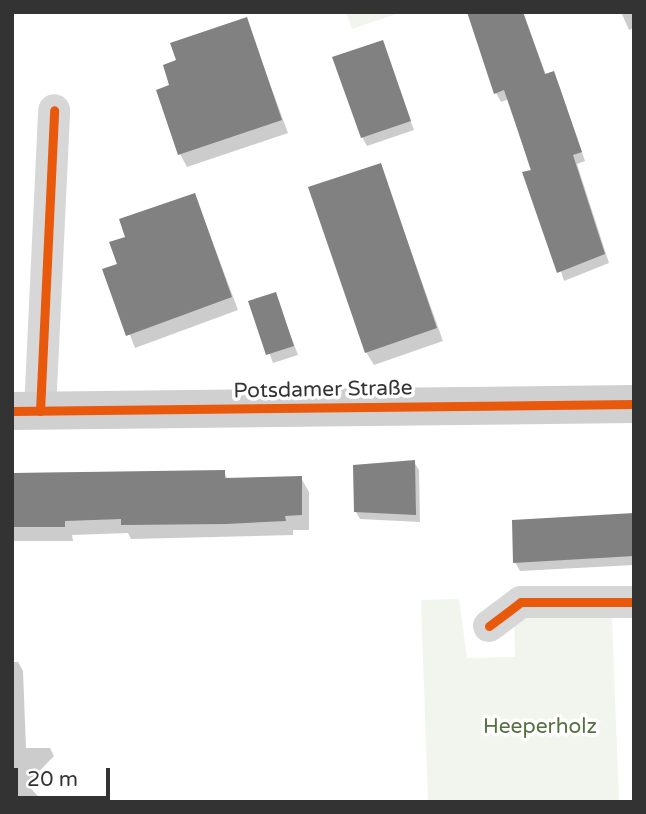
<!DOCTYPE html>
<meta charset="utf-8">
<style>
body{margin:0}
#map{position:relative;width:646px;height:814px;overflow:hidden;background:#fff;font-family:"Varela Round",sans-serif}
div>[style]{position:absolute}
.green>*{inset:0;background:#f1f5ed}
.shadow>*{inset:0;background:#0003}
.building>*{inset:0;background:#818181}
.street>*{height:32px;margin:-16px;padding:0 16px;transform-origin:16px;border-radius:16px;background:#d7d7d7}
.secondary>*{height:38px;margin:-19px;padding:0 19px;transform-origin:19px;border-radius:19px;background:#d0d0d0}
.cycleway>*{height:9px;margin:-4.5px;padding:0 4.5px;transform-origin:4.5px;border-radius:4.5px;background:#e8590c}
span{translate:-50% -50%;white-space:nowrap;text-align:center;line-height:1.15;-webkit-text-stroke:7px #fff;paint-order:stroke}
.street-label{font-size:21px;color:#333}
.park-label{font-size:21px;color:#56703f}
.frame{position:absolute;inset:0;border:14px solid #333;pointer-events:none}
.scale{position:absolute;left:14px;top:768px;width:96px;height:32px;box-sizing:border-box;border:4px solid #333;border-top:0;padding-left:9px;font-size:21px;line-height:24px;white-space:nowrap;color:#333;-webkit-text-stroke:5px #fff;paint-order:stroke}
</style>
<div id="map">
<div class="green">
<div style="clip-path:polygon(346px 12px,402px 12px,352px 29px)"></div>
<div style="clip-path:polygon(459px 599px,467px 658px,515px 657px,514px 618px,612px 617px,619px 802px,428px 802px,421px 600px)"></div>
</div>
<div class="shadow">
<div style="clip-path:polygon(523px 12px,546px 75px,553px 73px,558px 82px,585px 161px,577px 164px,609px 263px,564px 281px,509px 99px,501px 102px,496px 93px)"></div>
<div style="clip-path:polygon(621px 12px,634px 12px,634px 28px,629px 30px)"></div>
<div style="clip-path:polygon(246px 19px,288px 133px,187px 167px,180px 154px,171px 86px)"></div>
<div style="clip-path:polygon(382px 42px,414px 130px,367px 146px,362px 137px)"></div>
<div style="clip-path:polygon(380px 165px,443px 341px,374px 365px,366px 352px)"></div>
<div style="clip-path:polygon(195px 195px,238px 310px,135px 348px,105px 270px,119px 265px,127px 238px)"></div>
<div style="clip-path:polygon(275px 294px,298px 355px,273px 363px,250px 302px)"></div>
<div style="clip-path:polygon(414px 462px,419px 470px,420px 522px,360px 519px,356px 512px)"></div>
<div style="clip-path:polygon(224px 472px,228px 480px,301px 478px,309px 492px,309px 530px,293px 530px,293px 535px,131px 539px,128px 533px,72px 535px,73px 541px,12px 541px,12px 473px)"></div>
<div style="clip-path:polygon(634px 515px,634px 565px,520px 571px,515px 562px)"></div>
<div style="clip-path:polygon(12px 662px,18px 662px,23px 671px,26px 748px,50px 748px,54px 756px,27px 784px,43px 802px,12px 802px)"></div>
</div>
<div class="building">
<div style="clip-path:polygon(467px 12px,523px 12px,545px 74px,554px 71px,582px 152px,573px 155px,605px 254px,557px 273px,522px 172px,531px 170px,504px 90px,494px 94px)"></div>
<div style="clip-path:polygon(247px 17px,282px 120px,178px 155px,156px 90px,169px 85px,163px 65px,176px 60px,170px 43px)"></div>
<div style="clip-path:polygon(383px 40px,411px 121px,361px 138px,332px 57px)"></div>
<div style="clip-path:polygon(381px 163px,437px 328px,365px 353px,308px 187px)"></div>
<div style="clip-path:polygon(195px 193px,232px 297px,126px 336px,102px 269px,117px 264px,109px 242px,125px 237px,119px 219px)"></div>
<div style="clip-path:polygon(276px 292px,294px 346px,266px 355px,248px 301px)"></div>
<div style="clip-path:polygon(415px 460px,416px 515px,354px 512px,353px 465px)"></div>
<div style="clip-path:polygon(225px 470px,225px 478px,302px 476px,302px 515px,285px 516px,286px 521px,226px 524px,121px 525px,121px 519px,65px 521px,65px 527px,12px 527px,12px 473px)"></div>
<div style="clip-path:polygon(634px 513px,634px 556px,513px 563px,512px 520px)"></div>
</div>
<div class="street">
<div style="left:40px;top:411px;width:301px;rotate:-87.3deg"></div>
<div style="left:489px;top:626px;width:40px;rotate:-37deg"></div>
<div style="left:521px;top:602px;width:113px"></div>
</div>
<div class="secondary">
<div style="left:12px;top:411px;width:622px;rotate:-0.64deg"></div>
</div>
<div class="cycleway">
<div style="left:12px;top:411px;width:622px;rotate:-0.64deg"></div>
<div style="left:40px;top:411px;width:301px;rotate:-87.3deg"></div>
<div style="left:489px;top:626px;width:40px;rotate:-37deg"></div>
<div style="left:521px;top:602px;width:113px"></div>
</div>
<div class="street-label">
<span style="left:323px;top:390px;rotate:-1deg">Potsdamer Straße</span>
</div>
<div class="park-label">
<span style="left:540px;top:727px">Heeperholz</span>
</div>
<div class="frame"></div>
<div class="scale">20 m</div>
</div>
